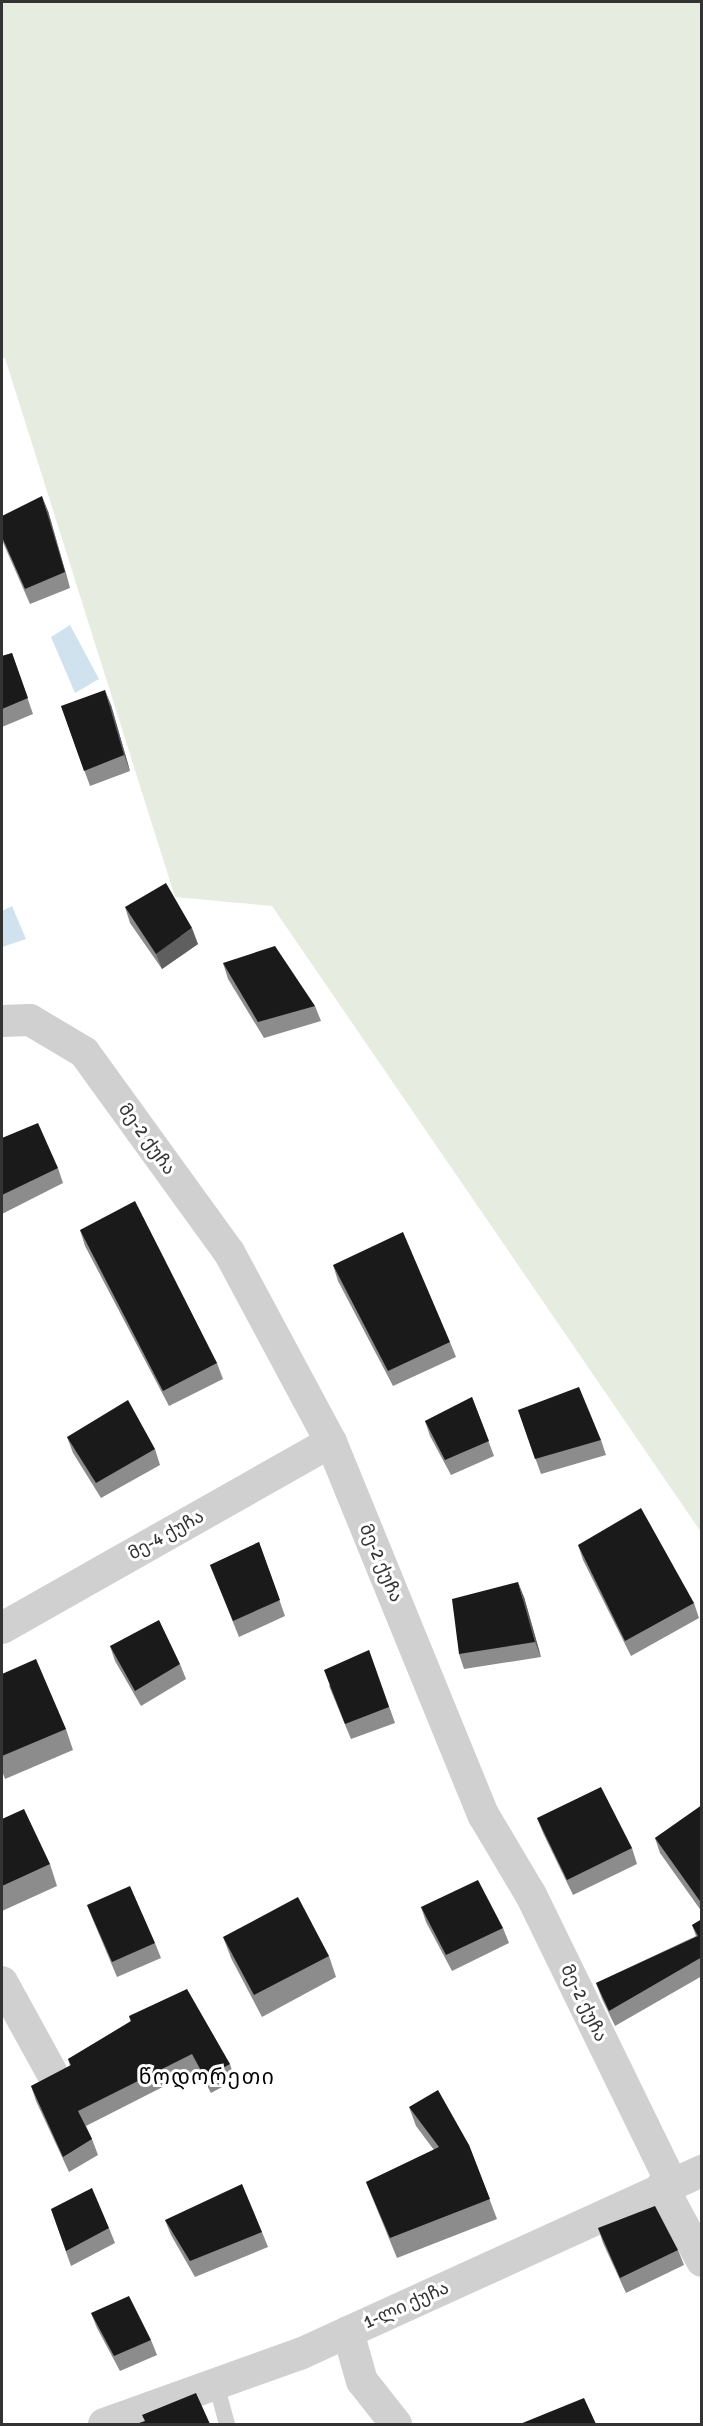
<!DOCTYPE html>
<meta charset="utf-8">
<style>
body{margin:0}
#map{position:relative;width:703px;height:2426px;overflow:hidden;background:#fff;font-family:Signika,"Noto Sans Georgian",sans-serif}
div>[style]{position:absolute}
.green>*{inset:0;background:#e6ecdf}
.water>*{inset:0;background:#cfe2ee}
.service>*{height:16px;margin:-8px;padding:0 8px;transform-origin:8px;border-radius:8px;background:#d0d0d0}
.minor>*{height:32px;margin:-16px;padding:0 16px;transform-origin:16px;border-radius:16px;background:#d0d0d0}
.wall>*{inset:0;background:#8c8c8c}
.shaded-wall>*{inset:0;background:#5f5f5f}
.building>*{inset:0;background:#1a1a1a}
span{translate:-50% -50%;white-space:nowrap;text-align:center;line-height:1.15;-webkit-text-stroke:6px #fff;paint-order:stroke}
.street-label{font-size:18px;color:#333}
.quarter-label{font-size:21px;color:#000;letter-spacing:1.5px}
.frame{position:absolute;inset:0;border:3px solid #333;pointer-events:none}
</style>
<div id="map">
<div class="green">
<div style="clip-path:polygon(2px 2px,701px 2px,701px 1532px,272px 906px,175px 897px,5px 358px,2px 359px)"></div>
</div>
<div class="water">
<div style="clip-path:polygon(70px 625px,99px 679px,75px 693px,51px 637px)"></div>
<div style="clip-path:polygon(12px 906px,26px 939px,2px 947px,2px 911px)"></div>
</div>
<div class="service">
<div style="left:216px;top:2384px;width:41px;rotate:74.6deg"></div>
</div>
<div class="minor">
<div style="left:2px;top:1021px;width:28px;rotate:-2deg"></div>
<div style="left:30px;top:1020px;width:63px;rotate:30.7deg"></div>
<div style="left:84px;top:1052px;width:247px;rotate:54.1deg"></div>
<div style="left:229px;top:1252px;width:216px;rotate:61.8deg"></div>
<div style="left:331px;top:1442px;width:404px;rotate:67.8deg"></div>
<div style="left:484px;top:1816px;width:92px;rotate:59.3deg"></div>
<div style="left:531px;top:1895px;width:319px;rotate:64deg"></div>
<div style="left:2px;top:1628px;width:378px;rotate:-29.5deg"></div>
<div style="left:2px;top:1982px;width:102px;rotate:61.2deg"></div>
<div style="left:662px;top:2186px;width:85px;rotate:61.9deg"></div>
<div style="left:348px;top:2332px;width:51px;rotate:74.1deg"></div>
<div style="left:362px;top:2381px;width:55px;rotate:51.7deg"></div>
<div style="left:104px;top:2424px;width:208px;rotate:-19.7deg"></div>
<div style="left:300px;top:2354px;width:442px;rotate:-24.5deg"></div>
</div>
<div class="wall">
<div style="clip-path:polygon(48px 511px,70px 588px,30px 604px,2px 540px,2px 516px)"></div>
<div style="clip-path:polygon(12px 653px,33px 714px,2px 727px,2px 656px)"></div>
<div style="clip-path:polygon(111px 705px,130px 771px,90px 786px,61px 706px)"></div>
<div style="clip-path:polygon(125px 907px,198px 944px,162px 969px,130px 923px)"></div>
<div style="clip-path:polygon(223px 963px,315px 1006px,321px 1021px,264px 1038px,228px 979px)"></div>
<div style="clip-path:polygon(2px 1138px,58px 1168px,63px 1183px,2px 1214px)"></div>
<div style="clip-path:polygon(80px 1230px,217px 1363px,223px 1379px,169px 1406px,85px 1246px)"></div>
<div style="clip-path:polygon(333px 1265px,450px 1342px,456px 1357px,393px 1386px,338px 1281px)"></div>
<div style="clip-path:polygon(472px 1397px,494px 1456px,451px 1475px,430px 1436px,425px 1421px)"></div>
<div style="clip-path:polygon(518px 1410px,601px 1440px,606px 1455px,541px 1474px)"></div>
<div style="clip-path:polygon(67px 1437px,155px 1449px,160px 1465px,101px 1498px,73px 1453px)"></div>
<div style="clip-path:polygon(259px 1542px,285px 1616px,239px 1637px,210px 1565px)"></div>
<div style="clip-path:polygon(578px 1545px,694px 1603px,699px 1618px,631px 1656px,583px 1560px)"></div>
<div style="clip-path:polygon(524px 1597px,541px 1657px,464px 1669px,459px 1654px)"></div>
<div style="clip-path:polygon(110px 1646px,180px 1664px,186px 1679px,141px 1706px,115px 1661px)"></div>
<div style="clip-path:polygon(369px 1650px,395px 1723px,351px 1739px,329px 1686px)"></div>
<div style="clip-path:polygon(2px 1674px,66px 1729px,73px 1750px,5px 1779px,2px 1771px)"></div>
<div style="clip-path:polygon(702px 1805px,702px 1912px,660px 1853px,655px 1838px)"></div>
<div style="clip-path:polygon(537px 1818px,632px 1848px,637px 1864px,573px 1895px,543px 1833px)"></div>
<div style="clip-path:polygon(2px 1819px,50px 1864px,57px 1886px,2px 1911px)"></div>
<div style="clip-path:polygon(87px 1905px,155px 1943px,161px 1958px,117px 1977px,93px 1920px)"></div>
<div style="clip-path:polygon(421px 1907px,503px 1928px,509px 1943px,452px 1971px,426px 1922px)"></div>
<div style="clip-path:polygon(702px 1919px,702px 1976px,615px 2026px,602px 1999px,596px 1983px,696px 1936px,692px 1925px)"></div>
<div style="clip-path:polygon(223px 1937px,329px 1956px,336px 1977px,262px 2017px,231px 1958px)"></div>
<div style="clip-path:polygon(129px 2016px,230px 2064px,235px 2080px,211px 2093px,198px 2069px,86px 2126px,92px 2139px,98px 2155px,69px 2172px,36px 2101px,31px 2086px,70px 2066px,68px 2059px,131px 2022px)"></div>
<div style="clip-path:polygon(409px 2107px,469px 2145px,497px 2219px,397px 2258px,374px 2202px,366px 2182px,434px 2150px,416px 2126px)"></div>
<div style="clip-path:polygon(51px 2209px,109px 2228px,115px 2243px,71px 2266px)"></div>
<div style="clip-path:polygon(165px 2220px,262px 2232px,268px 2247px,195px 2277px,171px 2235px)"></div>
<div style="clip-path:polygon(598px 2228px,678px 2250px,684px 2265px,626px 2293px,603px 2243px)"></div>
<div style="clip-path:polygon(91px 2313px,151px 2340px,157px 2355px,120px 2371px,97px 2328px)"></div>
</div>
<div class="shaded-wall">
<div style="clip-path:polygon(42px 496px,48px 511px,70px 588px,65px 572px)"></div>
<div style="clip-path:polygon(105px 690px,111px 705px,130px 771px,124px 755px)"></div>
<div style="clip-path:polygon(192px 928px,198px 944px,162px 969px,156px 954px)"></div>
<div style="clip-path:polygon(518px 1582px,524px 1597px,541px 1657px,535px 1642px)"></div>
</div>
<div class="building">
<div style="clip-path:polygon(42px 496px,65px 572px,25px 589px,2px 537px,2px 516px)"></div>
<div style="clip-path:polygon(12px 653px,28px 698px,2px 709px,2px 656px)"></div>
<div style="clip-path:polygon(105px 690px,124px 755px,84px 771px,61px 706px)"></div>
<div style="clip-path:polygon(166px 883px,192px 928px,156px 954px,125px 907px)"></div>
<div style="clip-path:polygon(275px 946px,315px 1006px,258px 1022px,223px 963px)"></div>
<div style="clip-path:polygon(38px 1123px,58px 1168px,2px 1195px,2px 1138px)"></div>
<div style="clip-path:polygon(135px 1201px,217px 1363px,163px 1391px,80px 1230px)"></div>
<div style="clip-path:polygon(403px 1232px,450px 1342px,388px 1371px,333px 1265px)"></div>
<div style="clip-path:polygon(579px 1387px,601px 1440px,535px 1459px,518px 1410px)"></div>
<div style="clip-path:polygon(472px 1397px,489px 1441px,445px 1460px,425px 1421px)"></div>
<div style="clip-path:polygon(128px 1400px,155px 1449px,96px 1483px,67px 1437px)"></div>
<div style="clip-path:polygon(641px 1508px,694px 1603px,625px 1641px,578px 1545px)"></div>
<div style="clip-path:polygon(259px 1542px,280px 1600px,233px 1621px,210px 1565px)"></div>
<div style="clip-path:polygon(518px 1582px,535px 1642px,459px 1654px,452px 1599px)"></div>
<div style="clip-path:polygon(159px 1620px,180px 1664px,135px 1691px,110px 1646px)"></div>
<div style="clip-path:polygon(369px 1650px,389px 1707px,345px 1724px,324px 1670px)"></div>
<div style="clip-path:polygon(36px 1659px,66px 1729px,2px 1756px,2px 1674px)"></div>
<div style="clip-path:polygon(601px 1787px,632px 1848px,567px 1880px,537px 1818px)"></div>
<div style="clip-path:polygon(702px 1805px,702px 1904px,655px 1838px)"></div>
<div style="clip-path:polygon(24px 1809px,50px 1864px,2px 1886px,2px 1819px)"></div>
<div style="clip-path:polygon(478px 1880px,503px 1928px,446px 1955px,421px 1907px)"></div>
<div style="clip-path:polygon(130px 1886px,155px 1943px,112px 1962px,87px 1905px)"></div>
<div style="clip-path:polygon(298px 1897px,329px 1956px,254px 1995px,223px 1937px)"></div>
<div style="clip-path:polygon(702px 1919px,702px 1957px,609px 2011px,596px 1983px,698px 1936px,692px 1925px)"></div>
<div style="clip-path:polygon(187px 1989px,230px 2064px,205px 2078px,192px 2054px,78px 2111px,92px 2139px,63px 2157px,31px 2086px,71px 2065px,68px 2059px,131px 2021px,129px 2016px)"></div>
<div style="clip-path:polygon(438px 2090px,469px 2145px,490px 2199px,390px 2238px,366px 2182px,439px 2147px,409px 2107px)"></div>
<div style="clip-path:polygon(242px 2184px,262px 2232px,190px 2261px,165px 2220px)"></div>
<div style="clip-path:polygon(92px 2188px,109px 2228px,66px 2251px,51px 2209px)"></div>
<div style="clip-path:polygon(655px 2206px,678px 2250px,620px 2278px,598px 2228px)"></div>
<div style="clip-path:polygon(129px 2296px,151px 2340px,114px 2356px,91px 2313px)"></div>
<div style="clip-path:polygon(196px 2393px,210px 2424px,136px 2424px,145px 2421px,142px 2415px)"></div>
<div style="clip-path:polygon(584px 2398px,596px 2424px,520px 2424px)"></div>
</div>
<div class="street-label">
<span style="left:147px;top:1139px;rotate:54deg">მე-2 ქუჩა</span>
<span style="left:166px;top:1535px;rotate:-29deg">მე-4 ქუჩა</span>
<span style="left:381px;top:1563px;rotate:67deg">მე-2 ქუჩა</span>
<span style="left:584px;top:2003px;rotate:64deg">მე-2 ქუჩა</span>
<span style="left:406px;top:2305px;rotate:-24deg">1-ლი ქუჩა</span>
</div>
<div class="quarter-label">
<span style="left:207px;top:2077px">წოდორეთი</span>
</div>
<div class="frame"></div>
</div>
